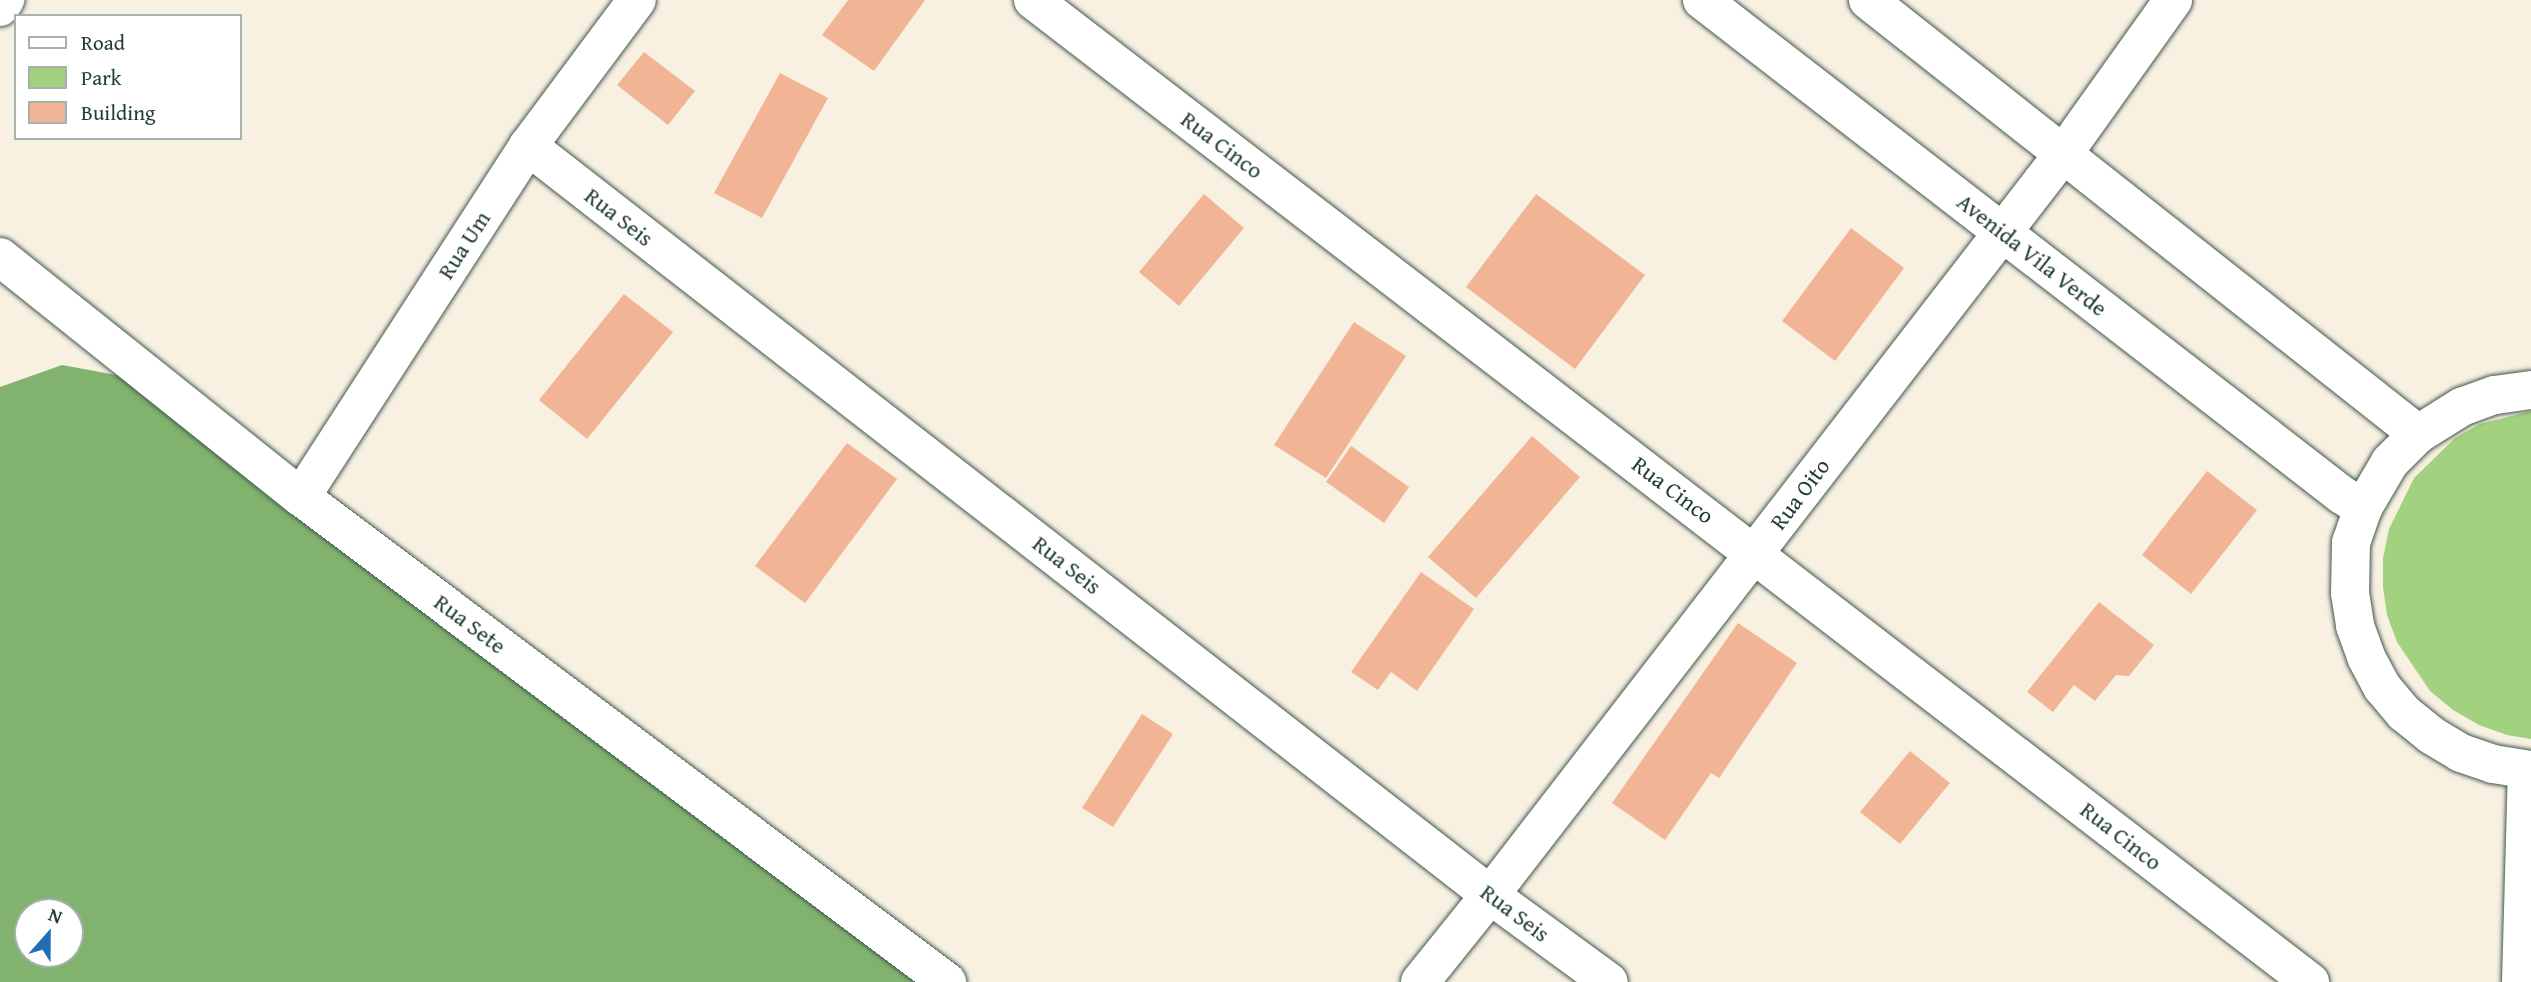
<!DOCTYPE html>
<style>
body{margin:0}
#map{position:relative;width:2531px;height:982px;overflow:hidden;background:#f8f1e2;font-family:"Gentium Book Plus",serif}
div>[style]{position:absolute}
.green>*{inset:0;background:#a2d17f}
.forest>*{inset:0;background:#81b36e}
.building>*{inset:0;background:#f1b495}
.roads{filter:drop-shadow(0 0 2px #40584e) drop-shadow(0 0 2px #40584e)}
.minor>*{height:38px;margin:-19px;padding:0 19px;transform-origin:19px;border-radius:19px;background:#fff}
span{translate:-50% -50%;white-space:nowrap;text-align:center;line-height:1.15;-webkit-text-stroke:5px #fff;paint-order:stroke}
.street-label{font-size:23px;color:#1f3d34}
.legend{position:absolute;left:14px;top:14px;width:228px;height:126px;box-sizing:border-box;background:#fff;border:2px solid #a5b1ae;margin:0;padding:9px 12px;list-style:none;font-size:21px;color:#1f3d34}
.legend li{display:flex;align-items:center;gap:14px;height:35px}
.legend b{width:35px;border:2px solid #a5b1ae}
.north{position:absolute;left:14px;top:898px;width:70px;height:70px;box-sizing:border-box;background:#fff;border:2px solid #a5b1ae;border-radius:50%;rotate:21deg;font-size:19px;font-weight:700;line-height:28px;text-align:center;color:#1f3d34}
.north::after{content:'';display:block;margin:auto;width:24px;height:32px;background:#1f6fb2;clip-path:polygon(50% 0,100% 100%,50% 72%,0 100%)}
</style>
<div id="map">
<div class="green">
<div style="clip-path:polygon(2531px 411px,2531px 739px,2507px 735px,2479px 725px,2453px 710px,2430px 691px,2397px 642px,2387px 615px,2383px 587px,2383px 558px,2389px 529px,2414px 478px,2455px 438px,2480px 424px)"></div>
</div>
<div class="forest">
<div style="clip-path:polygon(evenodd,62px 365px,127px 377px,918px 982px,0 982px,0 387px,62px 365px,28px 912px,70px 912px,70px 954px,28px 954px,28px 912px)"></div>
</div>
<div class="building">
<div style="clip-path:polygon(848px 0,925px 0,874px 71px,822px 35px)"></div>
<div style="clip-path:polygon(644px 52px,695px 91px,668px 125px,617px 85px)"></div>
<div style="clip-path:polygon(780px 73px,828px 98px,762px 218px,714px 193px)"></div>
<div style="clip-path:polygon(1204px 194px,1244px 228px,1179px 306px,1139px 272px)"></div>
<div style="clip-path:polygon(1536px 194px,1645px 275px,1575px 369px,1466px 287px)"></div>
<div style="clip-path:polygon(1851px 228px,1904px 268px,1835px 361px,1782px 321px)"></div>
<div style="clip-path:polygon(624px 294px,673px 332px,587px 439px,539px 400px)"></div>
<div style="clip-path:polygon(1354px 322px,1406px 356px,1326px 478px,1274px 445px)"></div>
<div style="clip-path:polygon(1532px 436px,1580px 477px,1476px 598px,1428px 557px)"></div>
<div style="clip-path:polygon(847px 443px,897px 479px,805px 603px,755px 566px)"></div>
<div style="clip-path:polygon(1351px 446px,1409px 487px,1384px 523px,1326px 482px)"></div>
<div style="clip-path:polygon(2207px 471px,2257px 510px,2191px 594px,2142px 555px)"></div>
<div style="clip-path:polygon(1421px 572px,1474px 609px,1417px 691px,1391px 672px,1378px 690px,1351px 672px)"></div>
<div style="clip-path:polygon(2099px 602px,2154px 645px,2129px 676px,2116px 675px,2095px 701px,2074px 685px,2053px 712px,2027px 692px)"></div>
<div style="clip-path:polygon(1738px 623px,1797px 663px,1719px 778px,1711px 773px,1665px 840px,1612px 803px)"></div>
<div style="clip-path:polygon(1142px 714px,1173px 734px,1113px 827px,1082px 808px)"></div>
<div style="clip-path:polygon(1910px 751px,1950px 783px,1900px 844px,1860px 812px)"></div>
</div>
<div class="roads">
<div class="minor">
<div style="left:1033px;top:0;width:1611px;rotate:37.56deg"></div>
<div style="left:1702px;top:0;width:809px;rotate:37.72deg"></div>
<div style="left:2342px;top:495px;width:25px;rotate:32deg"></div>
<div style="left:1868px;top:0;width:701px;rotate:38.28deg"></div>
<div style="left:0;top:7px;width:9px;rotate:-54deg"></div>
<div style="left:528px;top:146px;width:1219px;rotate:37.9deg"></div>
<div style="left:1490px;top:895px;width:147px;rotate:36.2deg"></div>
<div style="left:0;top:257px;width:385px;rotate:38.6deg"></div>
<div style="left:301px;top:497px;width:808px;rotate:36.9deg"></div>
<div style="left:2531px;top:390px;width:37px;rotate:172deg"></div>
<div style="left:2494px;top:395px;width:33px;rotate:160deg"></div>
<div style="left:2463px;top:406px;width:53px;rotate:148.1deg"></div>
<div style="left:2418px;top:434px;width:40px;rotate:135deg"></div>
<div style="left:2390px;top:462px;width:53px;rotate:120.4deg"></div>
<div style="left:2363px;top:508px;width:36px;rotate:109deg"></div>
<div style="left:2351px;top:542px;width:51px;rotate:91.1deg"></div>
<div style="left:2350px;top:593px;width:33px;rotate:81deg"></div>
<div style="left:2355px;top:626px;width:33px;rotate:70deg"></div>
<div style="left:2366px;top:657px;width:34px;rotate:62deg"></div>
<div style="left:2382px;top:687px;width:34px;rotate:50deg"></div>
<div style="left:2404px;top:713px;width:35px;rotate:39deg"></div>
<div style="left:2431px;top:735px;width:35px;rotate:31deg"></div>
<div style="left:2461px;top:753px;width:34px;rotate:19deg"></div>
<div style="left:2493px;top:764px;width:38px;rotate:9deg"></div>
<div style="left:301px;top:497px;width:418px;rotate:-57.1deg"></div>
<div style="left:528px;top:146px;width:182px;rotate:-53.3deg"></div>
<div style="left:1420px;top:982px;width:112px;rotate:-51.2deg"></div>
<div style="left:1490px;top:895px;width:938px;rotate:-52.28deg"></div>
<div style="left:2064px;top:153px;width:188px;rotate:-54.5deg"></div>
<div style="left:2521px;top:982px;width:212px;rotate:-88.4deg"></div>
</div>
</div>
<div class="street-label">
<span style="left:1222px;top:145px;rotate:37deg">Rua Cinco</span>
<span style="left:619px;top:217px;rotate:38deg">Rua Seis</span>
<span style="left:464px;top:245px;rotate:-57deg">Rua Um</span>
<span style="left:2032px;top:255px;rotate:38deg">Avenida Vila Verde</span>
<span style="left:1673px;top:490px;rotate:37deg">Rua Cinco</span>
<span style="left:1800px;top:494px;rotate:-53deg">Rua Oito</span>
<span style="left:1067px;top:565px;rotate:38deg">Rua Seis</span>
<span style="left:470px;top:624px;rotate:37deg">Rua Sete</span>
<span style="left:2121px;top:836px;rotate:38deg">Rua Cinco</span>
<span style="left:1515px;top:913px;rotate:37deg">Rua Seis</span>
</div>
<ul class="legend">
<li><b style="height:9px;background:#fff"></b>Road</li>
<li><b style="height:19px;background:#a2d17f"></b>Park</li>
<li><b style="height:19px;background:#f1b495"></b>Building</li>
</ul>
<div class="north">N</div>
</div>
